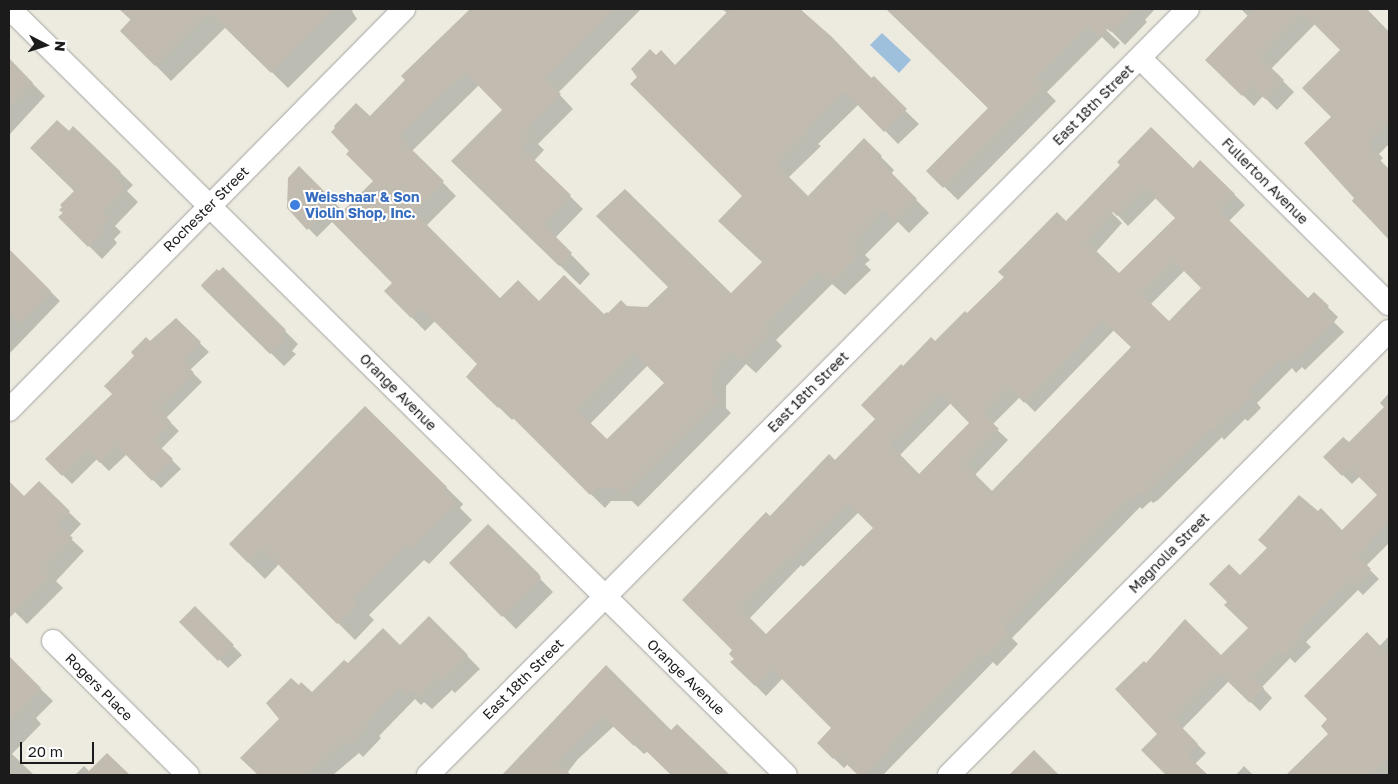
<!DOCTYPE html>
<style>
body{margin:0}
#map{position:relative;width:1398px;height:784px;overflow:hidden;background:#edebdf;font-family:"Golos Text",sans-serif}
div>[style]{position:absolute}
.water>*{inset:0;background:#9ec0dc}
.shadow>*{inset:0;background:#0003}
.building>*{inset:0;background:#c1bbb0}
.roads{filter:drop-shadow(0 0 1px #a2a2a2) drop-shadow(0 0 1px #a2a2a2)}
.street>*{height:22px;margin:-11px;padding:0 11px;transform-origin:11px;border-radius:11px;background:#fff}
.dots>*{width:14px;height:14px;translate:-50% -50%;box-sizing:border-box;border:2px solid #fff;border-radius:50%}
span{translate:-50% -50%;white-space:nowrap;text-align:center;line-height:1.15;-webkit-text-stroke:4px #fff;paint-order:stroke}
.street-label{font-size:14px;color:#1b1b1b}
.shop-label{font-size:14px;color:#366cbe;font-weight:700}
.left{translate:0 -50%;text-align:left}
.frame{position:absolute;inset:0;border:10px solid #1b1b1b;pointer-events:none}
.north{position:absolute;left:20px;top:20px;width:50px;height:50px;-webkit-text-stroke:4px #fff;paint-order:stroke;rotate:95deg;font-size:14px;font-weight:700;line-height:20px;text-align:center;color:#1b1b1b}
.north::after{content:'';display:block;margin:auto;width:18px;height:22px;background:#1b1b1b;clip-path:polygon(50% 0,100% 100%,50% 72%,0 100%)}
.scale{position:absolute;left:20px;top:742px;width:74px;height:22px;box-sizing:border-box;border:2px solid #1b1b1b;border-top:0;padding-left:6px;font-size:15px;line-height:18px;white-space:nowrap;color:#1b1b1b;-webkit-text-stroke:4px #fff;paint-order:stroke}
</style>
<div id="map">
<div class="water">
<div style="clip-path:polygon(882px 33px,911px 60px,899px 73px,870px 45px)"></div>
</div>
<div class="shadow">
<div style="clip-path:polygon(119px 9px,354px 9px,352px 11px,357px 19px,288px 88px,226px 27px,171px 81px,122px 31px,132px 21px)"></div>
<div style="clip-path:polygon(evenodd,471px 9px,641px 9px,558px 93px,573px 109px,538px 144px,544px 150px,534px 161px,583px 209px,555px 238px,590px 274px,580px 285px,466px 174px,504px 110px,479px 85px,412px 151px,456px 196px,426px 226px,500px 299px,539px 303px,604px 316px,627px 307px,648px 308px,731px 295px,763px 263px,744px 196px,656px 56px,675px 66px,727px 13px,722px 9px,800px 9px,919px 124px,898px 144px,859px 104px,818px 144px,821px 146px,788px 178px,808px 197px,864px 140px,894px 170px,891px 174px,929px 213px,909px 233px,898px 222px,865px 255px,870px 260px,865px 264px,871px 270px,851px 289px,845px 295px,832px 284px,776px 340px,782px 346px,756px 373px,746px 364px,726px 386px,726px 408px,731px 413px,638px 507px,632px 501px,611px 501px,605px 508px,514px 418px,512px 420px,468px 377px,479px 364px,435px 321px,425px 331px,386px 291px,394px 283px,333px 221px,317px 237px,288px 208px,299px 168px,344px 212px,375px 181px,370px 118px,407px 80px,432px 48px,431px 47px,471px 9px,648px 365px,666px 383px,607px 441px,590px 424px,648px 365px)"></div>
<div style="clip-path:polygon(888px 9px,1155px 9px,1145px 20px,1147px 22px,1125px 45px,1104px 24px,1102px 26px,1120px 43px,1114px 49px,1102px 37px,1047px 92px,1056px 101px,958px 200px,928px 171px,989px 109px)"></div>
<div style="clip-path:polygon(1241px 9px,1366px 9px,1389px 32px,1389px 144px,1379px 154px,1383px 158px,1380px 161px,1389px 170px,1389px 240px,1353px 201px,1356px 198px,1333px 117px,1342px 50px,1315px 24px,1271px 69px,1294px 92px,1277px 110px,1263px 96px,1254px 106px,1207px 60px,1248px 16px)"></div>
<div style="clip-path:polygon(9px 60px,45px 96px,9px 135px)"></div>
<div style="clip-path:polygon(74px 128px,133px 185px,127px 191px,138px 202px,115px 226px,121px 232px,114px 239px,117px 243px,102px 259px,60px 217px,76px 191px,69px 133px)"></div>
<div style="clip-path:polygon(evenodd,1201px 162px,1245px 205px,1229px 221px,1308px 300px,1314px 294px,1338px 317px,1334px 322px,1344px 332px,1305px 370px,1302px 367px,1296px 373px,1292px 368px,1257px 403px,1261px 408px,1248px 421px,1245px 419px,1224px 440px,1222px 437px,1158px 500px,1153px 503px,1151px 501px,1142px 509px,1140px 507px,1012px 638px,1018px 644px,997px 666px,993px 662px,883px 775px,860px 775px,848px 764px,844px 768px,818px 743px,833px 728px,783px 678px,766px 696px,732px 662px,736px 659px,734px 650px,684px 600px,770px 518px,835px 461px,876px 419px,904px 368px,968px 315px,1066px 223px,1122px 165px,1193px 170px,1201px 162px,1156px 198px,1177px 218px,1120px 275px,1096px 252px,1122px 223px,1108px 209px,1110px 207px,1128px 226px,1156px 198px,1201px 162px,1185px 270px,1203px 288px,1169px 323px,1150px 305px,1185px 270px,1201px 162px,1114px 330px,1133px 347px,992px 493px,974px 476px,1008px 440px,992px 425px,1020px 397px,1035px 412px,1114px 330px,1201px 162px,951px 403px,971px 423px,919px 476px,899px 456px,951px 403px,1201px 162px,859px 512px,874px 528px,766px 636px,749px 619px,801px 565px,803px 567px,859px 512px)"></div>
<div style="clip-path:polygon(9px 250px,60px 301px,9px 354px)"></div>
<div style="clip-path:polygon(223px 269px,298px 344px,292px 351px,296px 354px,284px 366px,203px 286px)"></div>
<div style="clip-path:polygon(176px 320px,209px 352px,190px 370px,202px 382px,166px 418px,179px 431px,161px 449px,181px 469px,161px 488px,127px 454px,109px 471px,97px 459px,72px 484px,47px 459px,113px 394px,150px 343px)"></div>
<div style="clip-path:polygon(1389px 393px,1389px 543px,1366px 566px,1379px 579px,1363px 595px,1358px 590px,1306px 642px,1311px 647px,1295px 663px,1290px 658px,1262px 687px,1272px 698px,1260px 711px,1229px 681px,1182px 729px,1206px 753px,1184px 775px,1168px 775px,1143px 750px,1159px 734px,1146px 664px,1221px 656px,1249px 628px,1240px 577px,1342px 532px,1379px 495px,1360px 476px,1352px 484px,1325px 457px,1349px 444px,1385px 408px,1380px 403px)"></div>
<div style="clip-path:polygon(365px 408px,463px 504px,460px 508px,472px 520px,429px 564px,424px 560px,369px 615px,374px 620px,355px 640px,279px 564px,265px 579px,230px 544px)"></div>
<div style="clip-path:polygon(9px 483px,24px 498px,39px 483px,81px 524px,69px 537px,84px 551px,56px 581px,63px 588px,27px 624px,15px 612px,9px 618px)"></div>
<div style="clip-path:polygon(488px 526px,553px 592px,516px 629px,451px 563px)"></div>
<div style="clip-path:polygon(195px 608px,242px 655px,228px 668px,181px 622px)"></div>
<div style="clip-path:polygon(429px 617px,480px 669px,455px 693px,452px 690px,432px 709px,424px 702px,421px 705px,415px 699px,379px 736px,381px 738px,363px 757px,359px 753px,333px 775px,260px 775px,242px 758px,280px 719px,299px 687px,312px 694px,348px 665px,400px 646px)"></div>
<div style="clip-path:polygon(1389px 636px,1389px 775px,1288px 775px,1330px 734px,1379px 647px)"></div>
<div style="clip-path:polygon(17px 666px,53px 701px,36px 718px,41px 724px,12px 754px,34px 775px,9px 775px,9px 675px)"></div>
<div style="clip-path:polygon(606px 667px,671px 732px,677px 725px,729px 775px,673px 775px,648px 751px,644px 754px,614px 726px,578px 759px,567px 773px,569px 775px,513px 775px,508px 771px)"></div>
<div style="clip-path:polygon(107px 755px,128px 775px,75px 775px,84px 766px,90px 772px)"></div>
<div style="clip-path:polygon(1244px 766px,1253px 775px,1236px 775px)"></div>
</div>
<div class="building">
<div style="clip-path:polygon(121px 9px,334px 9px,271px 73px,209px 12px,155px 66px,120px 31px,131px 19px)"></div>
<div style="clip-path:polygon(evenodd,470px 9px,614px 9px,545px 79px,561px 94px,526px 130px,532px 136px,521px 147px,571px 195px,543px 224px,572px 253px,559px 266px,451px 161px,502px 110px,465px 72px,399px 137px,444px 181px,414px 212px,500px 298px,518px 280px,539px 301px,564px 275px,604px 314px,607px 312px,608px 313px,621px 300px,627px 306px,647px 307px,668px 287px,596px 216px,625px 189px,731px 293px,762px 262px,718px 221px,742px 196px,630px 84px,637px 77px,631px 69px,650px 49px,656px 55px,661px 50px,675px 65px,730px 9px,800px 9px,832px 37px,871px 78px,874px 76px,907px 109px,884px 132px,844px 91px,806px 129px,808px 132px,776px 164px,808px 196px,864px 138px,882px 156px,878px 159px,917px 199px,895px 221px,883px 210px,853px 241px,858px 246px,853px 250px,858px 255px,838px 276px,830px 283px,818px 271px,764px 326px,770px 332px,741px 361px,732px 351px,713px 372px,713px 393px,719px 399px,624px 494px,618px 488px,597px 488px,590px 495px,500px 405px,498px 408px,466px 377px,477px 364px,421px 308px,411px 318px,384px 291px,392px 283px,332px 222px,373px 181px,346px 154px,349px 151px,331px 132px,335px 128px,334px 126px,356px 103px,370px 116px,405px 80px,401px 76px,470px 9px,634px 353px,664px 383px,607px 439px,577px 410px,634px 353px)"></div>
<div style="clip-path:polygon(886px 9px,1134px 9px,1111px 32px,1107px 29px,1100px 37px,1088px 25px,1035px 78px,1044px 86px,943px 188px,926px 171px,988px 108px)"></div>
<div style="clip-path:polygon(1254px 9px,1367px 9px,1389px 32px,1389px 121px,1368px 142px,1372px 146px,1369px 149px,1389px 169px,1389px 239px,1352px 201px,1354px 198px,1304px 143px,1331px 117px,1302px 88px,1340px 50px,1303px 13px,1260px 57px,1284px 80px,1265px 99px,1251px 86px,1242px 96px,1205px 60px)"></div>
<div style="clip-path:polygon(9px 58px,33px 83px,9px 108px)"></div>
<div style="clip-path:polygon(57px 120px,69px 131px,73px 126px,121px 172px,115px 177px,126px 188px,103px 212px,109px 218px,102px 226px,105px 229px,88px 247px,58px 217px,63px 213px,59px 210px,62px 207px,60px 205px,74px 191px,30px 148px)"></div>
<div style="clip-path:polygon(evenodd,1151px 127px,1193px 168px,1200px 160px,1235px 194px,1219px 210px,1308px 298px,1314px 292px,1329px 306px,1324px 311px,1334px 321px,1294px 361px,1291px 357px,1285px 363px,1281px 359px,1247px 392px,1252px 396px,1237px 412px,1234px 410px,1213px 430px,1211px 428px,1148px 490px,1142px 494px,1140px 491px,1131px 500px,1129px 498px,1003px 627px,1009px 633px,986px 657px,982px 653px,888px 747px,890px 749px,864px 775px,858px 775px,837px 755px,833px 759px,817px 743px,831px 728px,772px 669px,755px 686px,730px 662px,734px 659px,729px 654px,732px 650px,682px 600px,766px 512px,770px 516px,829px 454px,835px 460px,875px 419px,861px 405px,901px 364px,903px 366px,931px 337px,935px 341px,965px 311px,967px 313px,1004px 277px,998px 272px,1057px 212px,1066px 221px,1120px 165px,1117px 162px,1151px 127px,1145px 188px,1175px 218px,1119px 273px,1086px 241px,1113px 212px,1117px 216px,1145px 188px,1151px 127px,1174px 261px,1201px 288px,1169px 321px,1141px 294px,1174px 261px,1151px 127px,1103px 321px,1131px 347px,992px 491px,965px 464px,999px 429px,983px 414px,1009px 387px,1024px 403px,1103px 321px,1151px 127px,940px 393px,969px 423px,919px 474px,890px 444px,940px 393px,1151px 127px,848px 503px,873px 528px,766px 634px,740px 608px,790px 556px,792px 558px,848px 503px)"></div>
<div style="clip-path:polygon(299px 166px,335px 202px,307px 230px,287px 208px,288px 178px)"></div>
<div style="clip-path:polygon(9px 249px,51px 291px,20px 323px,9px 313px)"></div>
<div style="clip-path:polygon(223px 267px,286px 330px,280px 337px,284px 341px,270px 354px,202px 287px,201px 285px,217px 269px,219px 271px)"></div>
<div style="clip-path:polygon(176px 318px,201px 342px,183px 361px,194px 373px,158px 408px,171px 422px,153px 440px,173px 459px,152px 481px,117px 446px,100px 463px,88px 451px,62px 476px,45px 459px,112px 394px,104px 386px,134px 356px,131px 352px,146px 337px,150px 341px)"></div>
<div style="clip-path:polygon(1389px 402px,1389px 521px,1358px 556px,1371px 569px,1354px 587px,1348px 582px,1297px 632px,1303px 637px,1285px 655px,1280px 650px,1253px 677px,1264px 688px,1250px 703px,1219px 673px,1174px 719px,1198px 744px,1187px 755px,1208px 775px,1166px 775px,1141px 750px,1157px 734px,1115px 689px,1144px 661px,1146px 663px,1185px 619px,1221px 655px,1248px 628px,1224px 605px,1227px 602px,1209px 584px,1229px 564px,1240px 575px,1267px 548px,1258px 540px,1299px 495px,1318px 511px,1321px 508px,1342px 530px,1377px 495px,1350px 468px,1342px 476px,1323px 457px,1343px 437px,1349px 442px)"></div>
<div style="clip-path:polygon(365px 406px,447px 487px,444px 491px,456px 503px,412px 548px,407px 545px,353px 598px,358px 603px,337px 624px,262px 548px,248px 563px,229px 544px)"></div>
<div style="clip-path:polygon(9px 481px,24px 496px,39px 481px,70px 511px,57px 524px,73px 538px,44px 568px,51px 575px,9px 618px)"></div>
<div style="clip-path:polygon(488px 524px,539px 574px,541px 578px,502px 617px,449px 563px)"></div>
<div style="clip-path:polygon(195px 606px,234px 645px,218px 661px,179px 622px)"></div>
<div style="clip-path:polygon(429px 616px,468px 655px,441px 681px,438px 677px,418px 697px,411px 690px,407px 693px,401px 687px,367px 722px,369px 724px,349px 745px,345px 741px,306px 775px,258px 775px,240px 758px,279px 719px,266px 703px,291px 678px,299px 685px,301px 682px,312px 692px,344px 660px,348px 663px,383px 628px,400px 645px)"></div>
<div style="clip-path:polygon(1367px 632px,1389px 655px,1389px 757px,1371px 775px,1286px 775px,1328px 734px,1321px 726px,1327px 719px,1304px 696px)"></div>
<div style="clip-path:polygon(9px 656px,41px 688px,9px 722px)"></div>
<div style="clip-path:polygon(606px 665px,671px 730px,677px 724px,730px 775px,671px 775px,637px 742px,634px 746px,603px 717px,573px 746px,558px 763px,571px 775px,502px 775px)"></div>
<div style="clip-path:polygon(1034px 750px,1059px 775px,1009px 775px)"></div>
<div style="clip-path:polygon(107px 753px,130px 775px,85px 775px)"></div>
</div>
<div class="roads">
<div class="street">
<div style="left:10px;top:9px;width:1090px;rotate:44.63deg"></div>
<div style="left:1140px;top:58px;width:350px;rotate:44.7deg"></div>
<div style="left:9px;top:410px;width:563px;rotate:-45.43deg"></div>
<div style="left:53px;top:641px;width:190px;rotate:44.8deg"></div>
<div style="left:428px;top:775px;width:1079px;rotate:-45.23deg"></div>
<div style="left:949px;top:775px;width:625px;rotate:-45.26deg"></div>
</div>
</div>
<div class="dots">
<div style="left:295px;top:205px;background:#3f7fe0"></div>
</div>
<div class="street-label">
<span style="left:1093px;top:105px;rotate:-45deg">East 18th Street</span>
<span style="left:1265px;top:181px;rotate:45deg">Fullerton Avenue</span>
<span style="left:206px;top:209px;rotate:-45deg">Rochester Street</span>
<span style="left:398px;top:392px;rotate:45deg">Orange Avenue</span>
<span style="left:808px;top:392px;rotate:-45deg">East 18th Street</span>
<span style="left:1169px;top:553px;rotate:-45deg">Magnolia Street</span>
<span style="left:686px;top:677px;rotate:44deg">Orange Avenue</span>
<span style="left:523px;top:679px;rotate:-45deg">East 18th Street</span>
<span style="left:99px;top:687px;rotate:45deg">Rogers Place</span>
</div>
<div class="shop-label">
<span class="left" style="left:305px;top:205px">Weisshaar &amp; Son<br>Violin Shop, Inc.</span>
</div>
<div class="frame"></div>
<div class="north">N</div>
<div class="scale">20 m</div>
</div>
